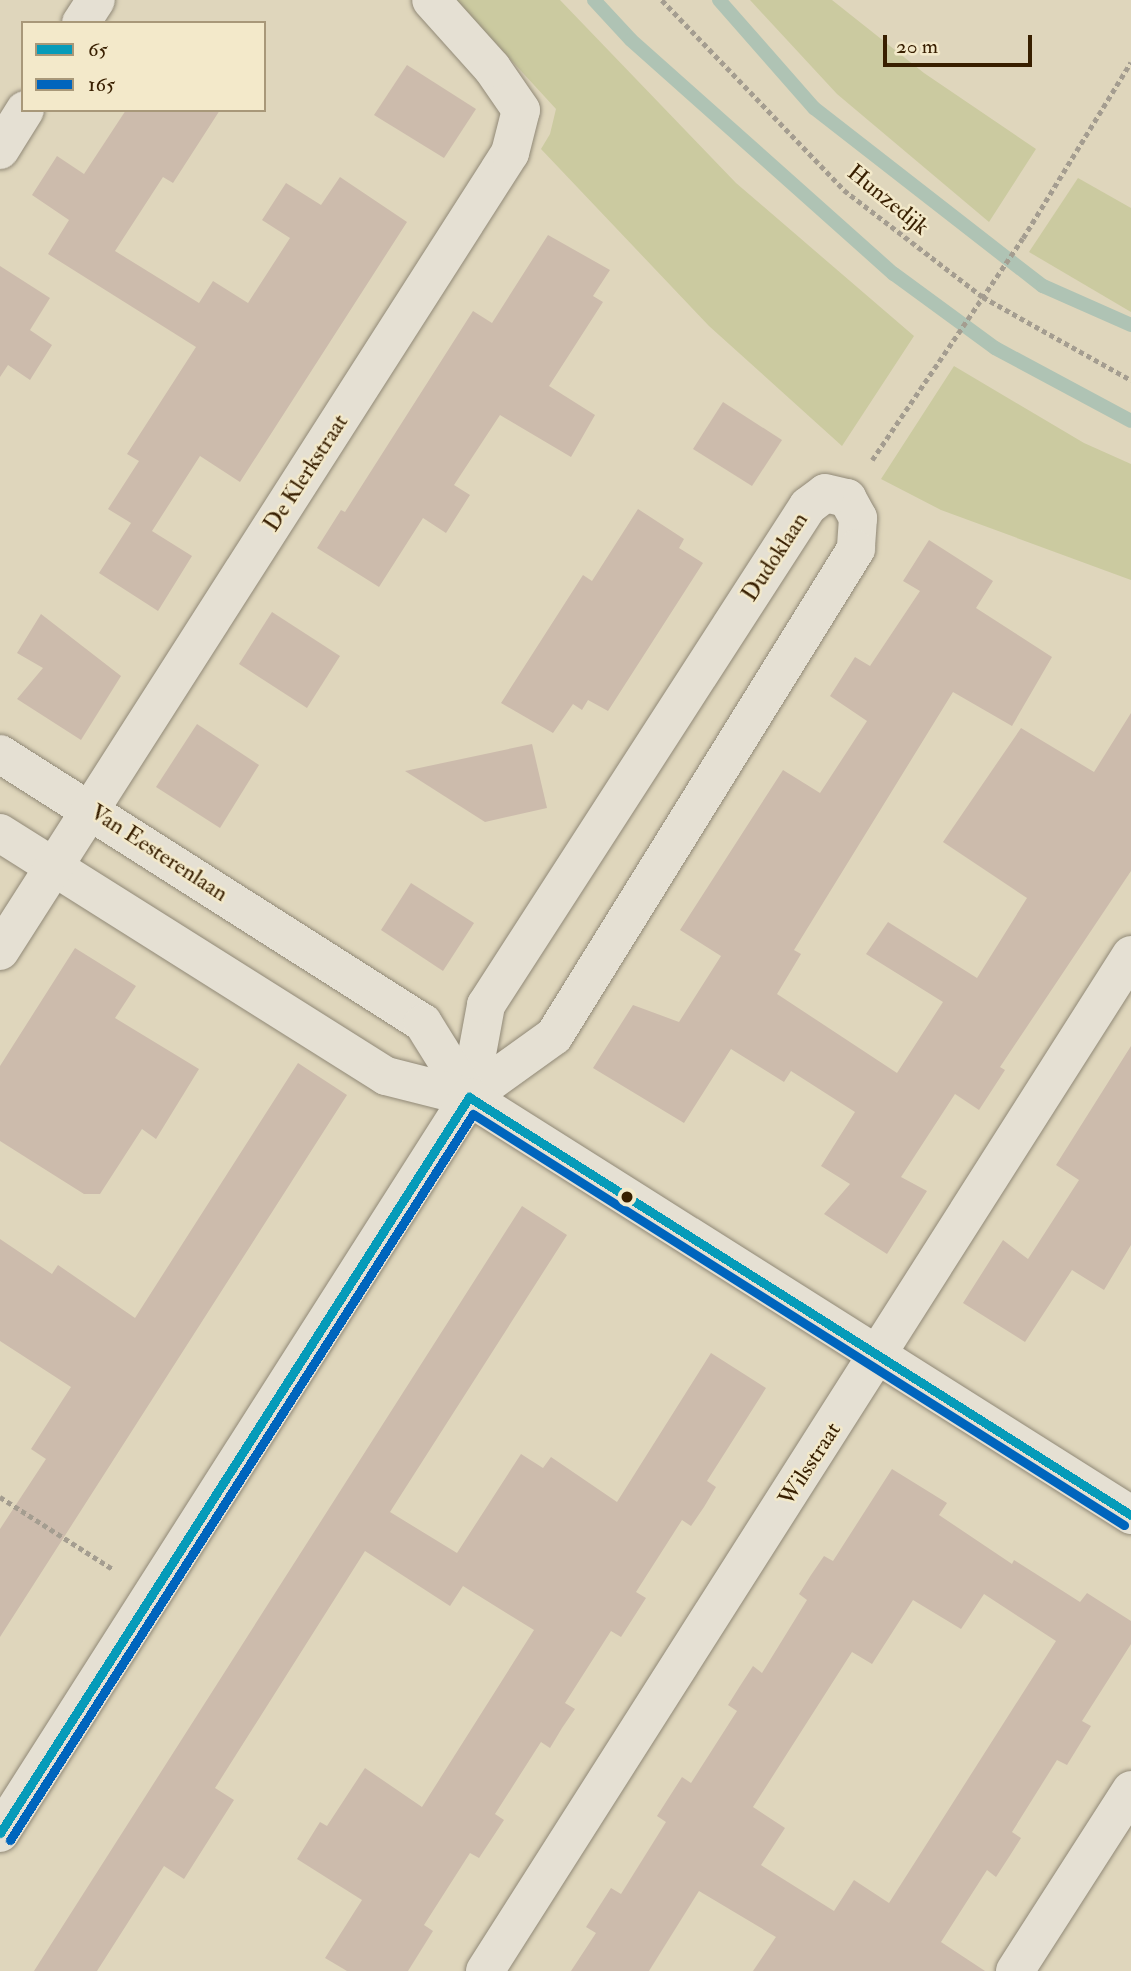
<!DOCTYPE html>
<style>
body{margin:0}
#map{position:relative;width:1131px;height:1971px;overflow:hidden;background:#dfd6bc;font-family:"IM FELL Double Pica",serif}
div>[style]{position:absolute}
.green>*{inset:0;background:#cbcaa0}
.stream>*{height:14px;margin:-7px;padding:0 7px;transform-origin:7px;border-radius:7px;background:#afc3b4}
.building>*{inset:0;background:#ccbbac}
.path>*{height:4.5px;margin-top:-2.25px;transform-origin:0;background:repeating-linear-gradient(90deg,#a49d90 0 5px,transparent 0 8.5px)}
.roads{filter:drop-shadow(0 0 2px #918977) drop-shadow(0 0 2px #918977)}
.minor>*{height:38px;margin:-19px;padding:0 19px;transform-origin:19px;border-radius:19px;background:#e5e0d3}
.bus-1>*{height:9px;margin:-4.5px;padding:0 4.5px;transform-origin:4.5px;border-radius:4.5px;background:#069bb9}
.bus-2>*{height:9px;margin:-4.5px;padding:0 4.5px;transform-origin:4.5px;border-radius:4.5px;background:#0065bd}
.dots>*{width:19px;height:19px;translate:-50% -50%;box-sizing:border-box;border:4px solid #f3e9ca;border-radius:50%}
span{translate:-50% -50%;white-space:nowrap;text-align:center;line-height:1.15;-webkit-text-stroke:5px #f3e9ca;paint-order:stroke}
.street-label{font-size:23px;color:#381f00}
.legend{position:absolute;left:21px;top:21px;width:245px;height:91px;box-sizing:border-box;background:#f3e9ca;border:2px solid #a89879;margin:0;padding:9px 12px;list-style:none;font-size:21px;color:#381f00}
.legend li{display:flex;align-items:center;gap:14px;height:35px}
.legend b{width:35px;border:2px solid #a89879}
.scale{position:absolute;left:883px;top:35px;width:149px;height:32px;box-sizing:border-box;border:4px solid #381f00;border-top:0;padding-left:9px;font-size:21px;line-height:24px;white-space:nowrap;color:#381f00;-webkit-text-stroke:5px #f3e9ca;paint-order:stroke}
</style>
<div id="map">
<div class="green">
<div style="clip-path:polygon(456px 0,560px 0,736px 183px,914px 336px,842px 446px,709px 326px,541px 149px,550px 134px,556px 109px)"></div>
<div style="clip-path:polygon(750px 0,832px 0,924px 73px,1036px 149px,989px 222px,837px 94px)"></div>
<div style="clip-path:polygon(1078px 178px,1131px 208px,1131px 312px,1029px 252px)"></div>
<div style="clip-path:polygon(954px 366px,1084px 443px,1131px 464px,1131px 580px,941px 510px,881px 479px)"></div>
</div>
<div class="stream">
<div style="left:594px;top:0;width:54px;rotate:47.2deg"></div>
<div style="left:631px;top:40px;width:352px;rotate:41.7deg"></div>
<div style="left:894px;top:274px;width:125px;rotate:36.2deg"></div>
<div style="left:995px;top:348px;width:154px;rotate:28.2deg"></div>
<div style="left:719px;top:0;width:144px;rotate:48.7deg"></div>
<div style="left:814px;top:108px;width:290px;rotate:37.9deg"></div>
<div style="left:1043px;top:286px;width:96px;rotate:23.9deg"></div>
</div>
<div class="building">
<div style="clip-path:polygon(407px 65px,476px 109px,444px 158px,374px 115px)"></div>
<div style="clip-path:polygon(126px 110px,220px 110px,173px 183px,163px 177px,115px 251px,199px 303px,213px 281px,248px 303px,290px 238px,262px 220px,286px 183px,321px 205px,340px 177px,407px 222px,240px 482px,200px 456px,152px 531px,192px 556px,158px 611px,99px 573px,131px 523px,108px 509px,139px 461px,127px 454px,196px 347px,48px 254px,69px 220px,32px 195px,57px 156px,84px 174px)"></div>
<div style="clip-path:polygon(548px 235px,610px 270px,593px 296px,603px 302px,549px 386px,595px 415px,571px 457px,500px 415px,454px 485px,470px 495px,446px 533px,423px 518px,379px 587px,317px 548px,341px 510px,345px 512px,473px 311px,492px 323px)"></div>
<div style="clip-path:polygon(0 266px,50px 298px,30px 330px,52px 345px,30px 380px,8px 365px,0 377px)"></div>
<div style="clip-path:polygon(723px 402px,782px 440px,752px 486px,693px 449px)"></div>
<div style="clip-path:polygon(638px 509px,684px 539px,679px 548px,703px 563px,608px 711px,588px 700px,582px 710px,573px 704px,553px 733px,501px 703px,583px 575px,592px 581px)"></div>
<div style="clip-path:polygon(929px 540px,993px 581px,976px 608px,1052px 657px,1012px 726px,953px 692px,794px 950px,801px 954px,777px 994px,897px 1073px,943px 1002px,866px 954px,888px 922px,977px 978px,1027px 898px,943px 842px,1021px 728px,1094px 772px,1131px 713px,1131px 871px,1000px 1067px,1005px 1070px,979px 1110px,955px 1094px,901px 1177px,927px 1191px,887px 1254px,824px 1214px,850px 1184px,821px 1166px,855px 1112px,791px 1071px,784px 1082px,731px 1049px,684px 1123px,593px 1068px,633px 1005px,679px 1022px,721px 956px,680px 930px,783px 770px,820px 793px,867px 721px,830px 696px,855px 657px,870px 666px,920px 591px,903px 581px)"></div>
<div style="clip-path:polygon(272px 612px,340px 656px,307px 708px,239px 664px)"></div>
<div style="clip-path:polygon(41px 614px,121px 676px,81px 740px,17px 699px,43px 668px,17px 653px)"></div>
<div style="clip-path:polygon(197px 724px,259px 765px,220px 828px,156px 787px)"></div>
<div style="clip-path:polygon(532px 744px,547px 808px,485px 822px,405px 771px)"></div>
<div style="clip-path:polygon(411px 883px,474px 923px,443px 971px,381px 930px)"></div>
<div style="clip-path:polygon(75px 948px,136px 986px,115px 1018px,199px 1069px,156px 1139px,142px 1129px,100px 1194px,84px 1194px,0 1141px,0 1066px)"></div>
<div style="clip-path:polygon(1131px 1046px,1131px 1245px,1104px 1290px,1072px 1270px,1025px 1342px,963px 1303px,1003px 1240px,1028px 1259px,1079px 1180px,1056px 1165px)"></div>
<div style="clip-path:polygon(298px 1063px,347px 1095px,0 1637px,0 1529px,46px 1459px,31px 1449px,71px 1387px,0 1341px,0 1239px,52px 1274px,58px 1265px,135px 1318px)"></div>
<div style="clip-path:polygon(522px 1206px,567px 1235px,390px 1512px,457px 1553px,521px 1454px,543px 1468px,551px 1457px,617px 1502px,711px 1353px,766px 1388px,707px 1481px,716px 1487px,704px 1507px,691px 1526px,682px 1520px,636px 1592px,646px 1598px,621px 1637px,611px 1631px,565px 1703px,575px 1709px,562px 1728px,550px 1748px,541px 1742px,495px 1814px,504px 1820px,479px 1858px,470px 1853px,424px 1925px,433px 1931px,408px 1971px,347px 1971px,325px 1958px,362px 1900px,297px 1859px,320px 1822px,327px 1826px,365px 1768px,422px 1807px,534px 1630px,463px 1586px,450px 1606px,365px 1551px,215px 1788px,234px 1800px,184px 1879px,164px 1866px,97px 1971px,34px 1971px)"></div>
<div style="clip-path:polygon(evenodd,892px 1469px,947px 1503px,939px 1515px,1012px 1564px,1014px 1560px,1080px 1602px,1087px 1593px,1131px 1621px,1131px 1644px,1082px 1721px,1091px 1726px,1067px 1765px,1057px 1760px,1012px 1832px,1021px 1838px,1009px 1857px,996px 1877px,987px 1870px,941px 1942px,985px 1971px,753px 1971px,776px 1937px,699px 1891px,649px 1971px,571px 1971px,596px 1933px,586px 1927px,611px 1888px,621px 1894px,666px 1822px,657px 1816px,682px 1777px,691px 1783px,737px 1711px,728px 1705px,740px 1686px,753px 1666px,762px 1673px,807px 1600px,799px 1594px,811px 1575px,824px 1556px,833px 1561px,892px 1469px,984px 1594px,1056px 1641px,889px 1903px,854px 1880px,834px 1911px,761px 1865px,785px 1828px,753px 1807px,852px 1652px,872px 1664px,913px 1600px,961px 1629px,984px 1594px)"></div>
</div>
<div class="path">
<div style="left:662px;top:0;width:263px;rotate:46.2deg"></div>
<div style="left:844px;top:190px;width:175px;rotate:37.6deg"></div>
<div style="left:983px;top:297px;width:170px;rotate:29.3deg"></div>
<div style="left:872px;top:460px;width:268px;rotate:-55.8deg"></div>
<div style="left:1023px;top:238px;width:206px;rotate:-58.5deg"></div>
<div style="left:0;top:1497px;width:135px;rotate:32.6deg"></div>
</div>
<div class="roads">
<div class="minor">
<div style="left:81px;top:23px;width:27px;rotate:-57deg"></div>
<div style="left:0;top:150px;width:47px;rotate:-58deg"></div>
<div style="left:825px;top:493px;width:23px;rotate:13deg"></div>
<div style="left:847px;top:498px;width:23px;rotate:61deg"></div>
<div style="left:858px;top:518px;width:31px;rotate:94deg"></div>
<div style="left:856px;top:549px;width:573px;rotate:121.8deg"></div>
<div style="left:554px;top:1036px;width:105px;rotate:144.3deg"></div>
<div style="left:469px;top:1097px;width:94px;rotate:-79.5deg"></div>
<div style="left:486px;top:1005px;width:594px;rotate:-57.17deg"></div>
<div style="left:808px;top:506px;width:21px;rotate:-37deg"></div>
<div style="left:0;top:754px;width:501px;rotate:32.45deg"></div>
<div style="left:423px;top:1023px;width:87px;rotate:58.1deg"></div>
<div style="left:0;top:833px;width:456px;rotate:32.2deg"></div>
<div style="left:386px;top:1076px;width:86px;rotate:14.2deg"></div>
<div style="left:0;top:951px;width:947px;rotate:-57.42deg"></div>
<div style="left:510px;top:153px;width:44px;rotate:-75.7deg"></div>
<div style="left:521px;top:110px;width:51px;rotate:-124.6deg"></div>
<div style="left:492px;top:68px;width:91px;rotate:-131.9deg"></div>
<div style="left:0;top:1833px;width:873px;rotate:-57.49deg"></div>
<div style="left:469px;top:1097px;width:783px;rotate:32.27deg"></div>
<div style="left:485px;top:1971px;width:1204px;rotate:-57.55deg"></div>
<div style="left:1015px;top:1971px;width:215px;rotate:-57.3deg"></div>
</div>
</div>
<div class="bus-1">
<div style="left:0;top:1833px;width:873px;rotate:-57.49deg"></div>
<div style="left:469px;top:1097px;width:783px;rotate:32.27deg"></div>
</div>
<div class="bus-2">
<div style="left:10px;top:1840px;width:861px;rotate:-57.47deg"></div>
<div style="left:473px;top:1114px;width:770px;rotate:32.27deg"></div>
</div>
<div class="dots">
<div style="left:627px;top:1197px;background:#381f00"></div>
</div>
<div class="street-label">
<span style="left:888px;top:200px;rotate:39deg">Hunzedijk</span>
<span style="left:306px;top:473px;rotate:-57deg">De Klerkstraat</span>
<span style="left:775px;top:557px;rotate:-57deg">Dudoklaan</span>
<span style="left:159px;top:853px;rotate:33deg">Van Eesterenlaan</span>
<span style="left:810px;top:1464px;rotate:-57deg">Wilsstraat</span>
</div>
<ul class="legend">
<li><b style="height:9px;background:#069bb9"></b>65</li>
<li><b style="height:9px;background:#0065bd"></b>165</li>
</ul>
<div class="scale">20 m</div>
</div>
